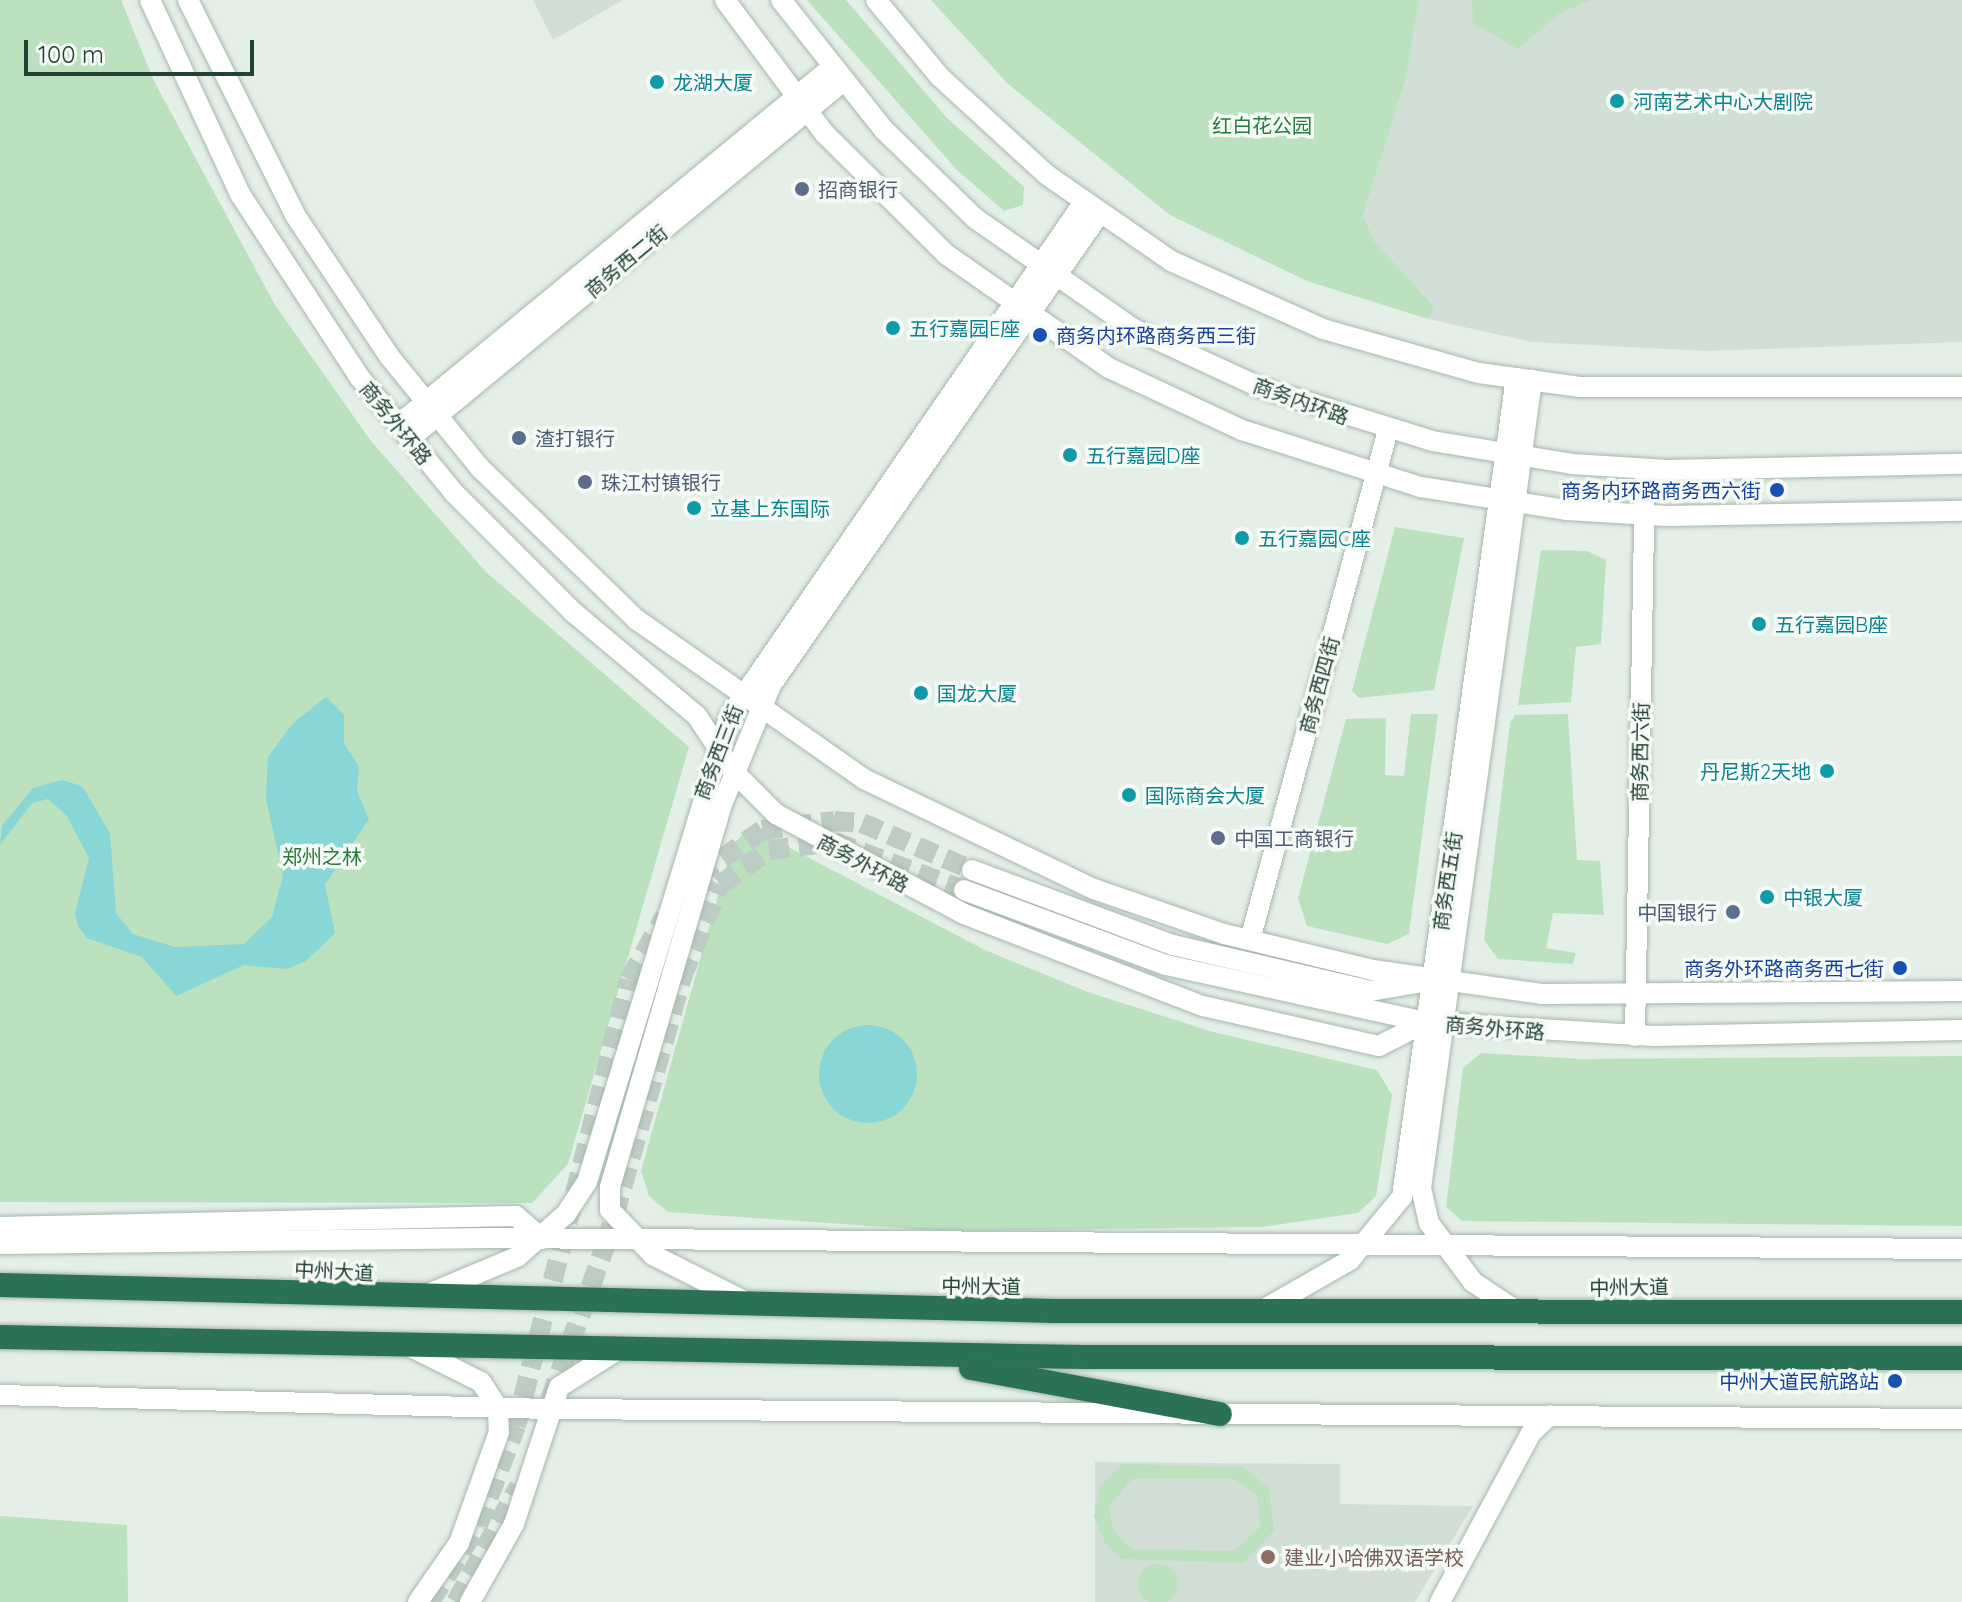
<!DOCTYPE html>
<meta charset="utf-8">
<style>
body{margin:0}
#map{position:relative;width:1962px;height:1602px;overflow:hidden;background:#e4efe8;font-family:Quicksand,"Noto Sans SC",sans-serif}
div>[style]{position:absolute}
.built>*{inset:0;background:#d2dfd7}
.green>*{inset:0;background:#bce1bf}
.round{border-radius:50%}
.water>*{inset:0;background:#88d7d6}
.minor-tunnel>*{height:20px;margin-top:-10px;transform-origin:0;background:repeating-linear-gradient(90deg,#bdccc4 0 20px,transparent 0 30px)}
.roads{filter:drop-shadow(0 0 2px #a6b8ae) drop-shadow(0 0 2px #a6b8ae)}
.minor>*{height:20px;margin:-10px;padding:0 10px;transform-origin:10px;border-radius:10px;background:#fff}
.highway>*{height:24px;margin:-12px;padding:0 12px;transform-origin:12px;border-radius:12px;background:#2b7156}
.dots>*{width:22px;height:22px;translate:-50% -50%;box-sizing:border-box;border:4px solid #f5faf7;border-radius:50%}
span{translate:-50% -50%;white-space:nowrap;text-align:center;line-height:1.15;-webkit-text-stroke:7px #f5faf7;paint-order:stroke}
.culture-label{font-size:20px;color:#0d838f}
.left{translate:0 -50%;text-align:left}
.right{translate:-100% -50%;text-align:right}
.park-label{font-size:20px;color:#287c3a}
.service-label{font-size:20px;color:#4e5e75}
.street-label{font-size:20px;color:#224234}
.transit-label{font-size:20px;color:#164399}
.education-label{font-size:20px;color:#785e54}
.scale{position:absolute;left:24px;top:40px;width:230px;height:36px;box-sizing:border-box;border:4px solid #224234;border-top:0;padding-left:10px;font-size:24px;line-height:28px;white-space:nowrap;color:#224234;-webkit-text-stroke:6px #f5faf7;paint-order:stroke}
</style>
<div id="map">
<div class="built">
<div style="clip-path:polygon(533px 0,623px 0,553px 40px)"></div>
<div style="clip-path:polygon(1419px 0,1962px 0,1962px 342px,1706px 351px,1532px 342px,1428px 319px,1433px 307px,1374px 241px,1363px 215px,1406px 79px)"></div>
<div style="clip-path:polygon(1095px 1462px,1340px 1464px,1340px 1504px,1473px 1506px,1415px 1602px,1095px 1602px)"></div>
</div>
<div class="green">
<div style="clip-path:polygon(0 0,121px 0,155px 83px,275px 305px,371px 441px,486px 572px,689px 747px,568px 1164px,532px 1203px,0 1202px)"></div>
<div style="clip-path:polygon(807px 0,846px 0,947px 118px,1024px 187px,1023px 205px,1004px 211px,957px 170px)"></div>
<div style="clip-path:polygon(931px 0,1419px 0,1406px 79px,1363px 215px,1374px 241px,1434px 307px,1428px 319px,1307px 281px,1170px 215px,1008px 84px)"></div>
<div style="clip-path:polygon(1472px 0,1591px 0,1560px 13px,1518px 49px,1473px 23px)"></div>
<div style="clip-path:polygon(1395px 527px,1464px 538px,1434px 690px,1359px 698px,1352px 691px)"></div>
<div style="clip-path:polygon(1541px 550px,1587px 551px,1606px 560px,1601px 644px,1576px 647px,1571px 702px,1518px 705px)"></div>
<div style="clip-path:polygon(1411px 714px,1438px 714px,1409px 934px,1387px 944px,1307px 926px,1298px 898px,1346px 719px,1386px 718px,1385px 775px,1404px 776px)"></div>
<div style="clip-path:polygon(1568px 714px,1577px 860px,1600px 861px,1604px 915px,1553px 913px,1546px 948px,1576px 953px,1573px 964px,1498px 959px,1484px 940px,1510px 723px,1515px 715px)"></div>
<div style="clip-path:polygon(750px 827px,985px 950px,1088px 992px,1213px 1032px,1377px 1070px,1392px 1095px,1376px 1196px,1358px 1213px,1262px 1227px,943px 1231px,668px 1212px,649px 1196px,641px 1171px,732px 845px)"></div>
<div style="clip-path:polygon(1481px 1053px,1581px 1059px,1962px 1056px,1962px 1226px,1462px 1221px,1446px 1207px,1463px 1068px)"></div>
<div style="clip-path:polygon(evenodd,1122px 1464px,1243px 1467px,1269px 1488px,1274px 1531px,1243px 1563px,1121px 1559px,1106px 1545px,1094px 1516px,1100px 1486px,1122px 1464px,1132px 1479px,1235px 1479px,1257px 1495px,1260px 1527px,1234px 1551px,1131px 1549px,1113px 1530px,1109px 1507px,1132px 1479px)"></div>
<div style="clip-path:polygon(0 1516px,127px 1525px,128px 1602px,0 1602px)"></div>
<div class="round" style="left:1138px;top:1564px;width:40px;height:40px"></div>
</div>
<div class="water">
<div style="clip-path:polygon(326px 697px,344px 715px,344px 743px,359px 767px,357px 791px,369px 819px,325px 885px,335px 933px,306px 961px,287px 969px,244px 965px,176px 996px,142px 957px,87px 938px,78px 926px,75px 913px,89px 858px,66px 815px,48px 799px,32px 803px,0 845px,2px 826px,33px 788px,62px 780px,82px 786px,110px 833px,116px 913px,133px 934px,175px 947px,244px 944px,272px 917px,283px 876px,266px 799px,268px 757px,293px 723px)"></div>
<div class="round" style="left:819px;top:1025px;width:98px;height:98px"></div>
</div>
<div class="minor-tunnel">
<div style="left:698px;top:876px;width:79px;rotate:-35.7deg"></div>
<div style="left:762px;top:830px;width:73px;rotate:-7.1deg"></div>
<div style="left:834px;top:821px;width:28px;rotate:4deg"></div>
<div style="left:862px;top:823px;width:120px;rotate:23.1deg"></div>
<div style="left:550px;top:1400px;width:166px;rotate:-70.3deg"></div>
<div style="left:606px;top:1244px;width:278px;rotate:-74.1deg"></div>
<div style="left:682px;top:977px;width:100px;rotate:-67.6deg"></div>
<div style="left:720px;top:885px;width:60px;rotate:-35.5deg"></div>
<div style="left:769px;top:850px;width:65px;rotate:-7deg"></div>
<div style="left:834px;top:842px;width:139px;rotate:20.3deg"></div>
<div style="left:430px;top:1602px;width:91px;rotate:-58.1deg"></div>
<div style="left:478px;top:1525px;width:106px;rotate:-69deg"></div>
<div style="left:516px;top:1426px;width:460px;rotate:-75.8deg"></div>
<div style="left:629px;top:980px;width:73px;rotate:-60.6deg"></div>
<div style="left:456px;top:1602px;width:132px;rotate:-61.5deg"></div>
</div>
<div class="roads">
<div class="minor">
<div style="left:150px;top:0;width:214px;rotate:65.1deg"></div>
<div style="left:240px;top:194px;width:220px;rotate:56.9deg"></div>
<div style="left:360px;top:378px;width:149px;rotate:50.7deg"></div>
<div style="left:454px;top:493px;width:168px;rotate:45deg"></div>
<div style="left:573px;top:612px;width:162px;rotate:40deg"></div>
<div style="left:697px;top:716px;width:66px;rotate:56.8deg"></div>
<div style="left:733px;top:771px;width:61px;rotate:45deg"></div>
<div style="left:776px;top:814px;width:213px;rotate:28deg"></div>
<div style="left:964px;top:914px;width:256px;rotate:21.1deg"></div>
<div style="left:1203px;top:1006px;width:180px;rotate:12.8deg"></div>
<div style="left:1379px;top:1046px;width:53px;rotate:-27.1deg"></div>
<div style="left:188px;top:0;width:240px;rotate:63.5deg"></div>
<div style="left:295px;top:215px;width:169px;rotate:56.3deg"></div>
<div style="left:389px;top:356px;width:144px;rotate:50.9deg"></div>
<div style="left:480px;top:468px;width:219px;rotate:44.1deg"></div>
<div style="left:637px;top:620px;width:277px;rotate:35deg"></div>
<div style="left:864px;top:779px;width:255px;rotate:25.6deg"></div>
<div style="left:1094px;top:889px;width:138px;rotate:19.1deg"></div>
<div style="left:1224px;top:934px;width:153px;rotate:13.6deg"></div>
<div style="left:1373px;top:970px;width:170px;rotate:8.1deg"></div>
<div style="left:1541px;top:994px;width:421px;rotate:-0.4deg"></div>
<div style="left:725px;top:0;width:167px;rotate:53.3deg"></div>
<div style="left:825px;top:134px;width:172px;rotate:44.8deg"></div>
<div style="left:947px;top:255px;width:198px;rotate:34.9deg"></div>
<div style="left:1109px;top:368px;width:147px;rotate:25deg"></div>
<div style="left:1242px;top:430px;width:188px;rotate:17.7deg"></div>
<div style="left:1421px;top:487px;width:148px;rotate:9deg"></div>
<div style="left:1567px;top:510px;width:100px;rotate:3.4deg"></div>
<div style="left:1667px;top:516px;width:295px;rotate:-1deg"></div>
<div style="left:781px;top:0;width:166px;rotate:51.6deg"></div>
<div style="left:884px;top:130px;width:128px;rotate:44.1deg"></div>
<div style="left:976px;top:219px;width:190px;rotate:34.9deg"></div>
<div style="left:1132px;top:328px;width:140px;rotate:24.9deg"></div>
<div style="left:1259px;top:387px;width:181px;rotate:17.3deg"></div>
<div style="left:1432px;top:441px;width:142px;rotate:9.3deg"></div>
<div style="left:1572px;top:464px;width:96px;rotate:3.6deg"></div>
<div style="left:1668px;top:470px;width:294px;rotate:-1.2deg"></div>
<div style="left:876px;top:0;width:100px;rotate:50.3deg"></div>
<div style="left:940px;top:77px;width:145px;rotate:42.5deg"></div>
<div style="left:1047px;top:175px;width:151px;rotate:34.7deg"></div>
<div style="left:1171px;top:261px;width:167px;rotate:24.1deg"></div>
<div style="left:1323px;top:329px;width:162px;rotate:15.8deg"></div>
<div style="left:1479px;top:373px;width:102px;rotate:7.9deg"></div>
<div style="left:1580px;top:387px;width:382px"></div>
<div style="left:398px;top:425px;width:561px;rotate:-39.5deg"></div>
<div style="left:409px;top:439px;width:561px;rotate:-39.5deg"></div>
<div style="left:972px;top:870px;width:215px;rotate:20.5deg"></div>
<div style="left:1173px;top:945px;width:202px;rotate:13.1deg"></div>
<div style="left:1370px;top:991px;width:48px;rotate:-9.7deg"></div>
<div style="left:964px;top:890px;width:215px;rotate:20.4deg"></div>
<div style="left:1166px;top:965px;width:266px;rotate:12.4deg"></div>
<div style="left:1426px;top:1022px;width:228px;rotate:3.5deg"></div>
<div style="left:1654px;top:1036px;width:308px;rotate:-1.1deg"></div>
<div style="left:1250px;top:940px;width:528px;rotate:-74.86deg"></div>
<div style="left:1635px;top:1036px;width:567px;rotate:-88.99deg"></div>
<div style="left:0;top:1227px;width:516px;rotate:-1.22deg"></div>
<div style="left:516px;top:1216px;width:35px;rotate:41deg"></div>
<div style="left:0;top:1244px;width:493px;rotate:-0.7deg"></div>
<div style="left:493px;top:1238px;width:1469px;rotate:0.43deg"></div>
<div style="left:426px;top:1295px;width:99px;rotate:-22.7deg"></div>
<div style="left:517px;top:1257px;width:65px;rotate:-41.3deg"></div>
<div style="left:566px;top:1214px;width:38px;rotate:-57deg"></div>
<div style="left:587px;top:1182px;width:486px;rotate:-73deg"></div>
<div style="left:729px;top:717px;width:625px;rotate:-55.42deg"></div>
<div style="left:744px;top:1301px;width:102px;rotate:-153.2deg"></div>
<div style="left:653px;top:1255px;width:62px;rotate:-133.7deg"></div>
<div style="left:610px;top:1210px;width:23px;rotate:-90deg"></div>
<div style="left:610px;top:1187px;width:396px;rotate:-73.7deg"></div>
<div style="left:721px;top:807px;width:132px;rotate:-67.7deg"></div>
<div style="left:771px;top:685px;width:575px;rotate:-55.12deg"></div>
<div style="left:1261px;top:1311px;width:103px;rotate:-29.8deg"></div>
<div style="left:1350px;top:1260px;width:82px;rotate:-50.5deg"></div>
<div style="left:1402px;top:1197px;width:827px;rotate:-82.08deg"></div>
<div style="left:1518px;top:1312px;width:54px;rotate:-146.3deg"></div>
<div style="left:1473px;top:1282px;width:74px;rotate:-126.7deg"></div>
<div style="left:1429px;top:1223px;width:36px;rotate:-103deg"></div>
<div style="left:1421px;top:1188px;width:816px;rotate:-82.18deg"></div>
<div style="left:411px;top:1347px;width:78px;rotate:26.6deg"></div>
<div style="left:481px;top:1382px;width:31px;rotate:57deg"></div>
<div style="left:498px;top:1408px;width:24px;rotate:88deg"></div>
<div style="left:499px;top:1432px;width:118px;rotate:109.8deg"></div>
<div style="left:459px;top:1543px;width:72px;rotate:124.8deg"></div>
<div style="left:0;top:1395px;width:551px;rotate:1.46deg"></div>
<div style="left:551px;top:1409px;width:1411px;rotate:0.41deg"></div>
<div style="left:470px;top:1602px;width:90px;rotate:-60.6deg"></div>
<div style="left:514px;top:1524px;width:144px;rotate:-71.8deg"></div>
<div style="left:559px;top:1387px;width:73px;rotate:-32.2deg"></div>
<div style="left:1440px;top:1602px;width:192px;rotate:-61.7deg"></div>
<div style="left:1531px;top:1433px;width:26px;rotate:-43deg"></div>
</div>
<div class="highway">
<div style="left:0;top:1285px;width:1054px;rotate:1.41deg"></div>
<div style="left:1054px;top:1311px;width:908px;rotate:0.06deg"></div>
<div style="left:0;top:1337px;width:1084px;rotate:1.06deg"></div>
<div style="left:1084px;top:1357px;width:878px;rotate:0.07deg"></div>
<div style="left:971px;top:1368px;width:253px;rotate:10.5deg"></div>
</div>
</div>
<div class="dots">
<div style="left:657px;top:82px;background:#0f9aa8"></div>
<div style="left:1617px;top:101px;background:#0f9aa8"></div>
<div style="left:802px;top:189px;background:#5c6f8a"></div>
<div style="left:893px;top:328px;background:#0f9aa8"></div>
<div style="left:1040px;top:335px;background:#1a4fb4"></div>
<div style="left:519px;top:438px;background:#5c6f8a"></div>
<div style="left:1070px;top:455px;background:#0f9aa8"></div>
<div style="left:585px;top:482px;background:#5c6f8a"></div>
<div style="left:1777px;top:490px;background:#1a4fb4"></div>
<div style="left:694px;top:508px;background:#0f9aa8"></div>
<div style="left:1242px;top:538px;background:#0f9aa8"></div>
<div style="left:1759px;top:624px;background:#0f9aa8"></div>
<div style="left:921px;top:693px;background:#0f9aa8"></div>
<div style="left:1827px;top:771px;background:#0f9aa8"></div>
<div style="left:1129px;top:795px;background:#0f9aa8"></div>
<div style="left:1218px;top:838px;background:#5c6f8a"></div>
<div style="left:1767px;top:897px;background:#0f9aa8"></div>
<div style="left:1733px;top:912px;background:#5c6f8a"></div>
<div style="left:1900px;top:968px;background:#1a4fb4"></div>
<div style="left:1895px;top:1381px;background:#1a4fb4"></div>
<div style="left:1268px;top:1557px;background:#8d6e63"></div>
</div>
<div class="culture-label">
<span class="left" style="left:673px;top:82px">龙湖大厦</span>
<span class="left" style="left:1633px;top:101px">河南艺术中心大剧院</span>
<span class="left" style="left:909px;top:328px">五行嘉园E座</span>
<span class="left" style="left:1086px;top:455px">五行嘉园D座</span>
<span class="left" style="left:710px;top:508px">立基上东国际</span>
<span class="left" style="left:1258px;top:538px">五行嘉园C座</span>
<span class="left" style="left:1775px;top:624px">五行嘉园B座</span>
<span class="left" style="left:937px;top:693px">国龙大厦</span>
<span class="right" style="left:1811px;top:771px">丹尼斯2天地</span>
<span class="left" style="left:1145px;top:795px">国际商会大厦</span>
<span class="left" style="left:1783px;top:897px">中银大厦</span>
</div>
<div class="park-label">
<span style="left:1262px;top:125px">红白花公园</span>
<span style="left:322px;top:856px">郑州之林</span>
</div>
<div class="service-label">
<span class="left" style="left:818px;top:189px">招商银行</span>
<span class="left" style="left:535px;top:438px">渣打银行</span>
<span class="left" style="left:601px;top:482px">珠江村镇银行</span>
<span class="left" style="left:1234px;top:838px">中国工商银行</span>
<span class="right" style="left:1717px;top:912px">中国银行</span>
</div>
<div class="street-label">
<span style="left:626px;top:261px;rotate:-40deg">商务西二街</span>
<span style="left:1301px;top:401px;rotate:20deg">商务内环路</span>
<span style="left:396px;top:423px;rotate:51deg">商务外环路</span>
<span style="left:1319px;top:685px;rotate:-75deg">商务西四街</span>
<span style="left:718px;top:752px;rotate:-69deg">商务西三街</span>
<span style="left:1640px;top:752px;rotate:-89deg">商务西六街</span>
<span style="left:863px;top:863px;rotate:28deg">商务外环路</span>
<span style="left:1447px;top:881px;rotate:-82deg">商务西五街</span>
<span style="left:1495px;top:1028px;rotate:5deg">商务外环路</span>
<span style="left:334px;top:1271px;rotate:3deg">中州大道</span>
<span style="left:981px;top:1286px;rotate:1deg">中州大道</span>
<span style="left:1629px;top:1287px;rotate:-1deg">中州大道</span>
</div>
<div class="transit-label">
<span class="left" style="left:1056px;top:335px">商务内环路商务西三街</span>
<span class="right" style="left:1761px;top:490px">商务内环路商务西六街</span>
<span class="right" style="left:1884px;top:968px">商务外环路商务西七街</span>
<span class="right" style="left:1879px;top:1381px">中州大道民航路站</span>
</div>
<div class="education-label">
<span class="left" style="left:1284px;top:1557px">建业小哈佛双语学校</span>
</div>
<div class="scale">100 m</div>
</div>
